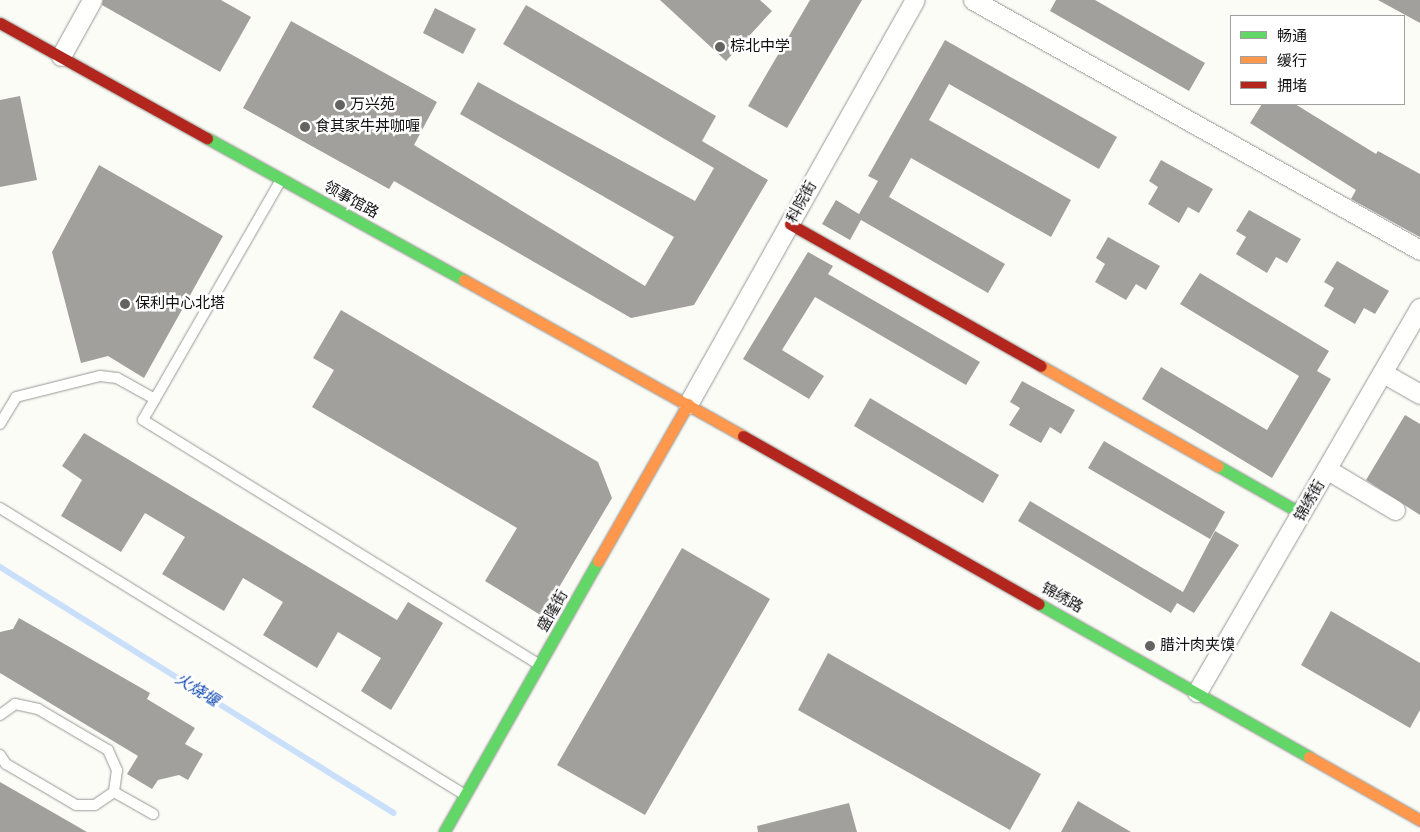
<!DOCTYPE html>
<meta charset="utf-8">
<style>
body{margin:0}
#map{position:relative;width:1420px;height:832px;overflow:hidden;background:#fcfcf7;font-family:Bitter,"Noto Sans SC",serif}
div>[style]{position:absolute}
.stream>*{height:6px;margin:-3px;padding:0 3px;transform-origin:3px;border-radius:3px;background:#cadffa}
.building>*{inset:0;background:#a1a09c}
.roads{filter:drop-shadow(0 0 1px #979795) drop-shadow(0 0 1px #979795)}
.lane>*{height:10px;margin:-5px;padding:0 5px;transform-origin:5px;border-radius:5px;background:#fffffe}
.street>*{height:19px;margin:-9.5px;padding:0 9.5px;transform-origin:9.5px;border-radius:9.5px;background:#fffffe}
.fast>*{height:11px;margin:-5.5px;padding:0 5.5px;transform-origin:5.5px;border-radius:5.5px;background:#63d668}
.slow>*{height:11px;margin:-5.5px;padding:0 5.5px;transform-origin:5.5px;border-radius:5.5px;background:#ff974d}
.jam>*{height:11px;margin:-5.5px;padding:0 5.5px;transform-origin:5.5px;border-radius:5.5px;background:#b3261e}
.dots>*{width:14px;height:14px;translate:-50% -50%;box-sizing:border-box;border:2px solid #fff;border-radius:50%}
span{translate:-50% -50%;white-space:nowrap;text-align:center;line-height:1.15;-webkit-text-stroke:5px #fff;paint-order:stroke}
.poi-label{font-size:15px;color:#111}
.left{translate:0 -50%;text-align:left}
.street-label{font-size:15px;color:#111}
.water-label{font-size:16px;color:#0d46b0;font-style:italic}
.legend{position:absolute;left:1230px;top:15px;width:175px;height:90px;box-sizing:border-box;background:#fff;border:1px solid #a0a0a0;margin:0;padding:6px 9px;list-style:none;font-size:15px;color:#111}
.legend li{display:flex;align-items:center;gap:10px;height:25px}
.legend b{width:25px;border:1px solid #a0a0a0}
</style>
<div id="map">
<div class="stream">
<div style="left:0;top:567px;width:464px;rotate:32deg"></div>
</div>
<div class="building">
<div style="clip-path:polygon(103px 0,221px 0,251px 17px,220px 72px,102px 5px)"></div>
<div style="clip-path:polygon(660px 0,760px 0,772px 11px,726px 61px)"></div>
<div style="clip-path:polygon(810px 0,862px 0,787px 128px,748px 106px)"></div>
<div style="clip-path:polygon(1056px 0,1095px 0,1205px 63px,1189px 91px,1050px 11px)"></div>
<div style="clip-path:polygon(1378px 0,1420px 0,1420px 23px)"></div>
<div style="clip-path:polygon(526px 5px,716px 116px,702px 141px,768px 180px,694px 305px,631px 318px,394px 181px,389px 189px,243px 108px,291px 21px,437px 102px,414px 145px,645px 286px,674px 237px,460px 114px,478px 82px,695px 201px,714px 168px,503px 44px)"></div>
<div style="clip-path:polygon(435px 8px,476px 29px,463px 54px,423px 33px)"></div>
<div style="clip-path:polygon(945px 40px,1117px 137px,1099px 169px,949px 84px,929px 120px,1071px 200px,1051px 237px,911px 158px,889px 197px,1005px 264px,988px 293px,861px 220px,850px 240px,822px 224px,836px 200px,859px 214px,878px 181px,868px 176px)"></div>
<div style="clip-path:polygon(20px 96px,37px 180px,0 187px,0 100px)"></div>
<div style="clip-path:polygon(1262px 104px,1295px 104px,1376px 154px,1378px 151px,1420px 174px,1420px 237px,1351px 199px,1356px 190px,1250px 123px)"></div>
<div style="clip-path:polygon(1161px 160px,1213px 189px,1199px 213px,1188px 207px,1179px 223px,1148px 204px,1158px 187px,1149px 181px)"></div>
<div style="clip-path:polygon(99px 165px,223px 236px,144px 378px,108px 356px,81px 363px,52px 252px)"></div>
<div style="clip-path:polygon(1249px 210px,1301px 239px,1287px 263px,1276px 257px,1267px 273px,1236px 254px,1246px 237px,1236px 231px)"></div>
<div style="clip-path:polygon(1108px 237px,1160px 266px,1146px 290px,1136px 284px,1126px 300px,1095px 282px,1105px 264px,1096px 258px)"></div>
<div style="clip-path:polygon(808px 252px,833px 266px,828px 274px,980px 362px,966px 385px,815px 297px,782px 350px,824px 376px,809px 399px,743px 359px)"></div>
<div style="clip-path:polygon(1337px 261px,1389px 291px,1375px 314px,1364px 308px,1355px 324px,1324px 306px,1334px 288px,1324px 282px)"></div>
<div style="clip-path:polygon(1200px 273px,1329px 351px,1317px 371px,1331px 379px,1272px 478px,1142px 399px,1161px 367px,1267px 430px,1299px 376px,1180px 304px)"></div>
<div style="clip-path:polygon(341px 310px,598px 462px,612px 498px,542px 616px,485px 581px,517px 528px,312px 407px,334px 370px,313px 358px)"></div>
<div style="clip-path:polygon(1022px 381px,1075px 410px,1061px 434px,1050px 427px,1041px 443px,1009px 425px,1020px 408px,1010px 402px)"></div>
<div style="clip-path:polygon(870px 398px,999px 475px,983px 503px,854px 426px)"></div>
<div style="clip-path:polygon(1405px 415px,1420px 424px,1420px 515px,1366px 480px)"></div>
<div style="clip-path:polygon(84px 433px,397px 620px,408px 602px,443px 623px,391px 710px,361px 691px,381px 658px,338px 632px,317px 668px,263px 635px,283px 602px,243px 578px,224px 611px,162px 574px,185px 537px,145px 513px,121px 552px,61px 516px,82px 480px,62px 466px)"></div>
<div style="clip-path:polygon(1104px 441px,1225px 512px,1210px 539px,1088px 468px)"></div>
<div style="clip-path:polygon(1030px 501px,1183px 592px,1215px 531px,1239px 545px,1194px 613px,1177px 603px,1171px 613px,1018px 521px)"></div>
<div style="clip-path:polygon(682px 548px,770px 599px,645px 815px,557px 765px)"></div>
<div style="clip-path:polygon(1331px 611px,1420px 663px,1420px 710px,1410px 728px,1301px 665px)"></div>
<div style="clip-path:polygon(19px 618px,150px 693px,147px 699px,195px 728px,185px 744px,203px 754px,188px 780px,179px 775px,158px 780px,152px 789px,127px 774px,138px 756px,0 673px,0 632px,13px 629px)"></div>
<div style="clip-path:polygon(828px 653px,1041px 774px,1010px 830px,798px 710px)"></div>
<div style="clip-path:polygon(0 782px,87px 832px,0 832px)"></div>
<div style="clip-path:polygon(1078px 801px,1131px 832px,1061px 832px)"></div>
<div style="clip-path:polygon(849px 803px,857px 832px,758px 832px,757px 826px)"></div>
</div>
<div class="roads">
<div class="lane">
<div style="left:155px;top:399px;width:24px;rotate:120deg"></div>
<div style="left:143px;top:420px;width:466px;rotate:31.7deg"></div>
<div style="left:0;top:424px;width:31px;rotate:-59deg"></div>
<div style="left:16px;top:397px;width:87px;rotate:-14deg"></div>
<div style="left:100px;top:376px;width:17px;rotate:7deg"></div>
<div style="left:117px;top:378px;width:43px;rotate:28.9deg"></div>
<div style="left:155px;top:399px;width:253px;rotate:-60.1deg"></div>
<div style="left:0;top:508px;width:546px;rotate:31.68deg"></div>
<div style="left:0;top:715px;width:19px;rotate:-36deg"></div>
<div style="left:15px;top:704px;width:24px;rotate:12deg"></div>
<div style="left:38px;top:709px;width:81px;rotate:30.4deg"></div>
<div style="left:108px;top:750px;width:22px;rotate:66deg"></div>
<div style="left:117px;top:770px;width:22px;rotate:98deg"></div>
<div style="left:114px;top:792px;width:23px;rotate:146deg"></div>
<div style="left:95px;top:805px;width:19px;rotate:180deg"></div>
<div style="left:76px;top:805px;width:81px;rotate:-149.6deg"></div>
<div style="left:6px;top:764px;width:11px;rotate:-124deg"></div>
<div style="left:114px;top:792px;width:45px;rotate:29.4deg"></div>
</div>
<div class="street">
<div style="left:973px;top:0;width:512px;rotate:29.22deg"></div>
<div style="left:61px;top:56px;width:64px;rotate:-61deg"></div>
<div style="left:1383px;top:373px;width:43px;rotate:29.6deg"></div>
<div style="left:688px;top:404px;width:463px;rotate:-60.7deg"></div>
<div style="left:1328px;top:470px;width:78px;rotate:30.8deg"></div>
<div style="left:1197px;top:692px;width:444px;rotate:-59.9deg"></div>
</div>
<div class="fast">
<div style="left:207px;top:138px;width:294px;rotate:28.9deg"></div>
<div style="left:1218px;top:466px;width:97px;rotate:29.7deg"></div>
<div style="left:1039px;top:604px;width:310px;rotate:29.5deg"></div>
<div style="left:444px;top:832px;width:312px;rotate:-60.4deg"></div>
</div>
<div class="slow">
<div style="left:464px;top:280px;width:320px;rotate:29.2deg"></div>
<div style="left:1041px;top:366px;width:203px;rotate:29.5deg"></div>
<div style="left:598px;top:561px;width:181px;rotate:-60.2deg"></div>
<div style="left:1309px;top:757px;width:128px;rotate:29.6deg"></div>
</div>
<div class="jam">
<div style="left:0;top:23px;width:237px;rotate:29.1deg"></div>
<div style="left:790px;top:224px;width:288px;rotate:29.5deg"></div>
<div style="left:743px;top:436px;width:340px;rotate:29.6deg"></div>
</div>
</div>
<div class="dots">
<div style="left:720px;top:47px;background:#636362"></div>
<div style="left:340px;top:105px;background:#636362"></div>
<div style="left:305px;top:127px;background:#636362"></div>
<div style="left:125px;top:304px;background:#636362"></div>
<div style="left:1150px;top:646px;background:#636362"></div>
</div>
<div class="poi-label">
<span class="left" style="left:730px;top:47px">棕北中学</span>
<span class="left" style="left:350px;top:105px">万兴苑</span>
<span class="left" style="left:315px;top:127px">食其家牛丼咖喱</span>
<span class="left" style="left:135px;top:304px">保利中心北塔</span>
<span class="left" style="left:1160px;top:646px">腊汁肉夹馍</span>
</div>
<div class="street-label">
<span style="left:351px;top:200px;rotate:29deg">领事馆路</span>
<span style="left:802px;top:202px;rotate:-61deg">科院街</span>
<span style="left:1310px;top:501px;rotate:-60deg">锦绣街</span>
<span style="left:1062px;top:598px;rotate:29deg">锦绣路</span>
<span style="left:553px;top:611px;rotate:-60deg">盛隆街</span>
</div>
<div class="water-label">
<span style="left:197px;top:690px;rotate:32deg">火烧堰</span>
</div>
<ul class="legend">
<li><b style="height:6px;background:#63d668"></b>畅通</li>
<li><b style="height:6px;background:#ff974d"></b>缓行</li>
<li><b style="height:6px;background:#b3261e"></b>拥堵</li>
</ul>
</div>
